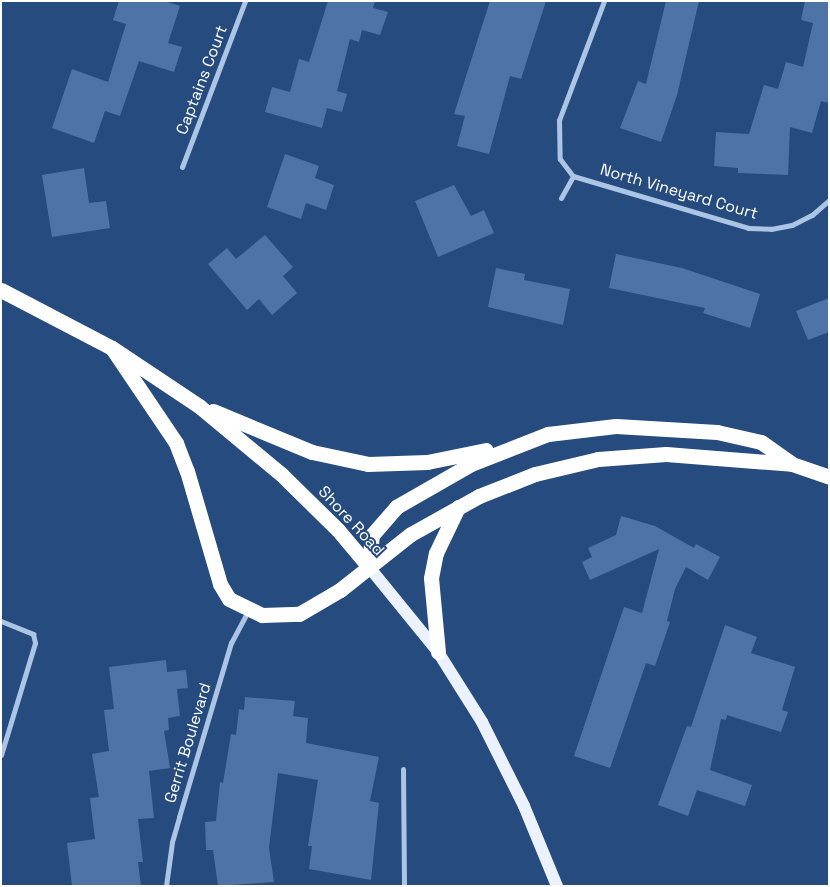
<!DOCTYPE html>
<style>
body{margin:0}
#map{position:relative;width:830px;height:887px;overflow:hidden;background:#264b7e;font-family:"Space Grotesk",sans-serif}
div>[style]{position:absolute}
.building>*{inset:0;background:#4e74a7}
.street>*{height:5px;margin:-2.5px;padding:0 2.5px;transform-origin:2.5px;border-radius:2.5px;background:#acc5e5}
.primary>*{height:12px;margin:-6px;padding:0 6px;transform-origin:6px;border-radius:6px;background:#ecf2fd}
.highway>*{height:15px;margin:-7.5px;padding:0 7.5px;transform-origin:7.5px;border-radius:7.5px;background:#fff}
span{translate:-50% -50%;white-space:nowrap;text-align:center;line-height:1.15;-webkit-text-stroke:4px #264b7e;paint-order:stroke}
.street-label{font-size:16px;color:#fff}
.frame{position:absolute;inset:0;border:2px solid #fff;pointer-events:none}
</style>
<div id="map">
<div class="building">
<div style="clip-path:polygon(119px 1px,164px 1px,180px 6px,168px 43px,182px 47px,174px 72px,139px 61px,120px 116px,105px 111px,94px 143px,52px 128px,72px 69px,108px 82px,126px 24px,113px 20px)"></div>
<div style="clip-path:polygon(328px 1px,375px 1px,373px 8px,388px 12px,380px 35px,362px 30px,359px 42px,350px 39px,337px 91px,347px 94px,342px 112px,327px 108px,322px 128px,265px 112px,272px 87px,290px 92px,299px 59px,309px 62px)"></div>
<div style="clip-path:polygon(490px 1px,546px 1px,521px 79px,510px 76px,489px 154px,457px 146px,465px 116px,454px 114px)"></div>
<div style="clip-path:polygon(666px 1px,699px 1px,677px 95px,661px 142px,620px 128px,638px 81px,646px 84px)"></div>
<div style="clip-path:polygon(805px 1px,829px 1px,829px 103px,821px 101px,812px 133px,790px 127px,788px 175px,738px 173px,738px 168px,714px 166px,716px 132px,749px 134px,764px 85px,778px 89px,786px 62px,803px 67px,813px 23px,801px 20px)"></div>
<div style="clip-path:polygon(285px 154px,319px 166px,315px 178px,334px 185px,326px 210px,306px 203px,301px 219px,267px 207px)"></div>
<div style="clip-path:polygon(84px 168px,89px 203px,106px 201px,110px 228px,52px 237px,42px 175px)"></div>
<div style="clip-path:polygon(454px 185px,471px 216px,484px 210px,494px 233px,438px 257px,415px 201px)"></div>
<div style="clip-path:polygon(265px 235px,293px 267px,283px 276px,297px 293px,272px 315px,259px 299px,247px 310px,208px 264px,227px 248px,236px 259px)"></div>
<div style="clip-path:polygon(616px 254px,682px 268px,760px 294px,750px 328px,703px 313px,705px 308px,609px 288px)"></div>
<div style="clip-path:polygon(496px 268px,525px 274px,524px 280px,570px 289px,563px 325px,488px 307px)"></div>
<div style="clip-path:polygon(829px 298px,829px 332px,808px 340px,796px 311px)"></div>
<div style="clip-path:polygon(621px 516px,655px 526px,694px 548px,696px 544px,720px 557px,708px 580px,686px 567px,675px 589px,667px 621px,670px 622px,655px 666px,646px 663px,610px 768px,574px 756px,624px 607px,642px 613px,659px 549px,590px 580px,582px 562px,592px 557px,588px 548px,616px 535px)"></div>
<div style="clip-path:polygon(725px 625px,757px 637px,751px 653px,795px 667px,782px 710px,788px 712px,781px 732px,727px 715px,726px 720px,721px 719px,710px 770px,752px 785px,745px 806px,697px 790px,688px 816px,658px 805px,687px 726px,691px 727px)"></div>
<div style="clip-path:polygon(166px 660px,167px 672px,186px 670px,188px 688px,177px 689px,180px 716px,168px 718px,169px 730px,164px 731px,170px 768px,149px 771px,154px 818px,138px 819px,143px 862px,138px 862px,141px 886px,72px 886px,67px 843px,95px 839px,90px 798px,99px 797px,92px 754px,109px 751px,104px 710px,114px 709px,109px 667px)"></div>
<div style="clip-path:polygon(245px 697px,295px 701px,293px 716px,308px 718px,306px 743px,379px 757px,370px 801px,379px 803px,371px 880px,309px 869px,312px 846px,308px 846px,318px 780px,278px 773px,269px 848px,274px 882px,218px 886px,213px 850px,206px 850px,205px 822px,216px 821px,220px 782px,223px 783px,231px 734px,236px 735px,239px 709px,244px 710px)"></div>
</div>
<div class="street">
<div style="left:604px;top:1px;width:127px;rotate:110.7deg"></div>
<div style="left:559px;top:120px;width:39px;rotate:89deg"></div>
<div style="left:560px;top:159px;width:21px;rotate:53deg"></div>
<div style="left:573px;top:176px;width:183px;rotate:16.5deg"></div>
<div style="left:748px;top:228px;width:23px;rotate:2deg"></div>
<div style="left:771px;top:229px;width:21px;rotate:-11deg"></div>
<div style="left:792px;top:225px;width:22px;rotate:-27deg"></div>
<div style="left:812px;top:215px;width:23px;rotate:-41deg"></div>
<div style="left:182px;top:167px;width:178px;rotate:-69.2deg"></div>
<div style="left:561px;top:198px;width:25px;rotate:-61deg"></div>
<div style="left:1px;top:621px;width:35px;rotate:22deg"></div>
<div style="left:33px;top:634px;width:9px;rotate:77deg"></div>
<div style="left:35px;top:643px;width:117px;rotate:106.9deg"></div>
<div style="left:403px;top:769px;width:117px;rotate:89.5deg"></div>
<div style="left:166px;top:886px;width:44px;rotate:-82.2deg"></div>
<div style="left:172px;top:842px;width:26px;rotate:-74deg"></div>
<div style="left:179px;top:817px;width:182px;rotate:-73.4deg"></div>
<div style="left:231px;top:643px;width:36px;rotate:-62deg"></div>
</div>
<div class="primary">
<div style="left:369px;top:567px;width:109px;rotate:50.9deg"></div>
<div style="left:438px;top:652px;width:83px;rotate:57.8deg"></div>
<div style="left:482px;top:722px;width:94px;rotate:63.4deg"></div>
<div style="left:524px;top:806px;width:87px;rotate:67.6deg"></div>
</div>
<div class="highway">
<div style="left:1px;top:290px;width:125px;rotate:27.6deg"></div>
<div style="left:112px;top:348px;width:105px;rotate:33.7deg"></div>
<div style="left:199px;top:406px;width:108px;rotate:39.7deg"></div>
<div style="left:282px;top:475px;width:78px;rotate:44.5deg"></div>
<div style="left:338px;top:530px;width:48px;rotate:50deg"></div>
<div style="left:112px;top:348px;width:115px;rotate:56deg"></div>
<div style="left:176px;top:443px;width:30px;rotate:69deg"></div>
<div style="left:187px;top:471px;width:118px;rotate:73.7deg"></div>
<div style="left:220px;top:584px;width:17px;rotate:59deg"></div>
<div style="left:229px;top:599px;width:37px;rotate:26deg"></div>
<div style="left:262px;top:615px;width:37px;rotate:-2deg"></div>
<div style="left:299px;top:614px;width:48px;rotate:-30.3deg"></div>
<div style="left:340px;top:590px;width:90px;rotate:-38.3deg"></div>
<div style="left:411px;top:534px;width:78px;rotate:-29.2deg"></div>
<div style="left:479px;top:496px;width:60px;rotate:-21.4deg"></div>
<div style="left:535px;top:474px;width:65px;rotate:-13.4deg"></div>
<div style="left:598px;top:459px;width:68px;rotate:-4.2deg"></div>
<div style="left:666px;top:454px;width:126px;rotate:4.5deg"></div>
<div style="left:213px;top:411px;width:107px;rotate:22.5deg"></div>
<div style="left:312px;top:452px;width:57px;rotate:12.1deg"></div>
<div style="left:368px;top:464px;width:59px;rotate:-1.9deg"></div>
<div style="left:427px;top:462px;width:60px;rotate:-11.5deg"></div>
<div style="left:369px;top:567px;width:32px;rotate:-85deg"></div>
<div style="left:372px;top:535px;width:37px;rotate:-49deg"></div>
<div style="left:396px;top:507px;width:86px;rotate:-29.8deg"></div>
<div style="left:471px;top:464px;width:83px;rotate:-21.3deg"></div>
<div style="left:548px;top:434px;width:68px;rotate:-6.7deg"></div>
<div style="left:616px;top:426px;width:101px;rotate:3.4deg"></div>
<div style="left:717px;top:432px;width:45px;rotate:12.8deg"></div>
<div style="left:761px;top:442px;width:38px;rotate:35deg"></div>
<div style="left:792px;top:464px;width:39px;rotate:19deg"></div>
<div style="left:438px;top:652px;width:74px;rotate:-95.4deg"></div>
<div style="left:431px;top:578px;width:25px;rotate:-79deg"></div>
<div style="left:436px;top:553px;width:51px;rotate:-64.4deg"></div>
</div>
<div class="street-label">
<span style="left:202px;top:80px;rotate:-69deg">Captains Court</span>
<span style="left:679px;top:192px;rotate:16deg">North Vineyard Court</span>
<span style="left:351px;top:521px;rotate:47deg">Shore Road</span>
<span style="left:188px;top:743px;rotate:-73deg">Gerrit Boulevard</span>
</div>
<div class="frame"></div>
</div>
